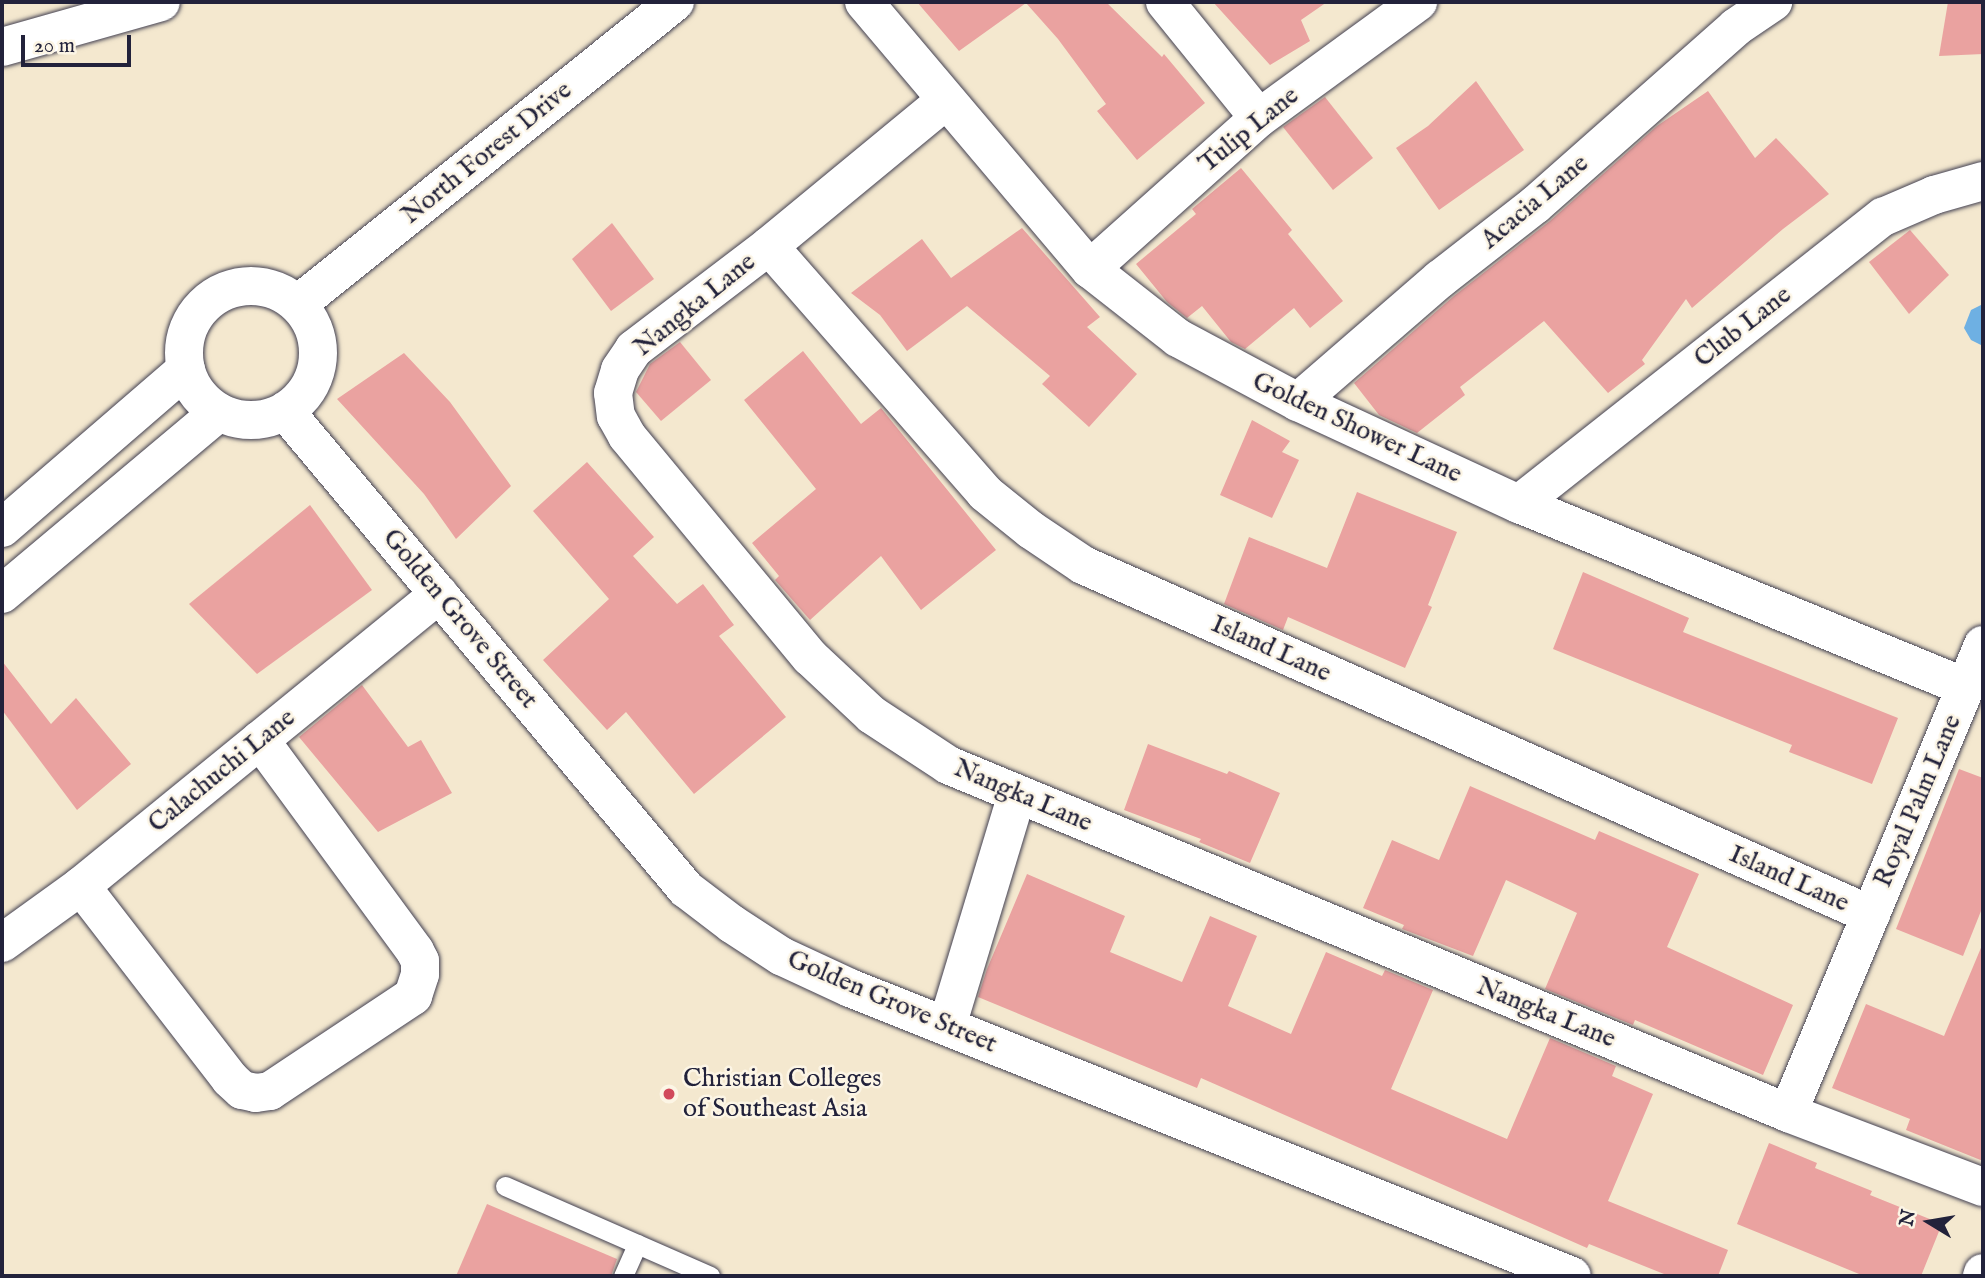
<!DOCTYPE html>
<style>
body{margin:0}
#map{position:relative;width:1985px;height:1278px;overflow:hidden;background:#f4e8cf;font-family:"IM FELL English",serif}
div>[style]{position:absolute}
.water>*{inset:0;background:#6eb0e3}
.building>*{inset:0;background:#eaa2a0}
.roads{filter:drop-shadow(0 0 2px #424051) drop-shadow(0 0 2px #424051)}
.lane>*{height:19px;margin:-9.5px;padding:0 9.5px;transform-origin:9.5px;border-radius:9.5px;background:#fff}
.street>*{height:38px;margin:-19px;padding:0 19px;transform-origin:19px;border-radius:19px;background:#fff}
.street>.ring{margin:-19px;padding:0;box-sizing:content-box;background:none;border:38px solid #fff;border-radius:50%}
.dots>*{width:19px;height:19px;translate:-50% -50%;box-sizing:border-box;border:4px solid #fcf5e5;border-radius:50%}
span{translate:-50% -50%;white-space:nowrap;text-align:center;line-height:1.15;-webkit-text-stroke:5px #fcf5e5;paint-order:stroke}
.street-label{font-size:26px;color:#22223b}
.poi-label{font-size:26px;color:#22223b}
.left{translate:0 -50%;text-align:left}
.frame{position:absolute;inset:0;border:4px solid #22223b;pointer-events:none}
.north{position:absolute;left:1894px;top:1187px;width:70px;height:70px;-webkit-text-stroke:5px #fcf5e5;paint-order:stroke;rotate:281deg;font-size:19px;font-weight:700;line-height:28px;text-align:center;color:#22223b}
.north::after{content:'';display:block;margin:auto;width:24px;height:32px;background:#22223b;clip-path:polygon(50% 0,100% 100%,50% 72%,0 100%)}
.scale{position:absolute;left:21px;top:35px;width:110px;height:32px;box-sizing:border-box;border:4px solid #22223b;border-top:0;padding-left:9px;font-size:21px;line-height:24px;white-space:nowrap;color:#22223b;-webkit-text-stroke:5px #fcf5e5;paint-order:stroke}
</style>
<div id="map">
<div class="water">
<div style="clip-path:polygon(1983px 304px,1983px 346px,1971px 340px,1964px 328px,1971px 310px)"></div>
</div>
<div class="building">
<div style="clip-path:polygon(917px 2px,1106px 2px,1162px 57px,1164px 54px,1205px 103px,1137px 160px,1097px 111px,1106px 104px,1058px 39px,1026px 3px,959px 51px)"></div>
<div style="clip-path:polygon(1213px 2px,1327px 2px,1301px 20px,1310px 41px,1270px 65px)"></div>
<div style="clip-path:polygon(1948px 2px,1983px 2px,1983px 54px,1939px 56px)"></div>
<div style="clip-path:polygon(1476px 81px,1524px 150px,1439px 210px,1396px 148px,1428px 126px)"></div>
<div style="clip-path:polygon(1708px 91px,1755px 158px,1776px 138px,1829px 194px,1783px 229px,1692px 308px,1686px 299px,1642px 360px,1645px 364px,1608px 393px,1544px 321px,1460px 387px,1465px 395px,1417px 433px,1379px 415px,1354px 383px,1454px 296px,1550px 221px,1657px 126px)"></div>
<div style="clip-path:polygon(1325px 97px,1373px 158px,1333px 190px,1283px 127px)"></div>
<div style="clip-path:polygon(1241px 168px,1292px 230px,1288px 234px,1343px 301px,1310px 328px,1294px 308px,1245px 349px,1231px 342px,1202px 306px,1187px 318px,1167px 302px,1136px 264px,1196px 214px,1192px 209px)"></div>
<div style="clip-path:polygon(612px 223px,654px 279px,611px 311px,572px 259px)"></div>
<div style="clip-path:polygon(1022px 228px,1100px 317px,1087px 327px,1137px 374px,1089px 427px,1042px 384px,1050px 376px,967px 306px,907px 351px,880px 315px,851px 293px,922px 239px,951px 278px)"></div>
<div style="clip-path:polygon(1910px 230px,1949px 275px,1909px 314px,1869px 262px)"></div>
<div style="clip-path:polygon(680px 342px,711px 380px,661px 421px,636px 392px,650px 364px)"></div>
<div style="clip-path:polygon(803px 351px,861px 424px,881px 408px,996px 550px,921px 610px,881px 556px,810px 620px,775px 580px,779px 576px,752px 543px,816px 489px,744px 400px)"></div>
<div style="clip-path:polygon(404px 353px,450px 402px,511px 486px,456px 539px,424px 494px,337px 399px)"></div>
<div style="clip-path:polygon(1252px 420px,1290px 441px,1282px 452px,1299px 460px,1272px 518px,1220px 495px)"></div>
<div style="clip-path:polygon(587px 462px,654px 537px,633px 556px,677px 604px,703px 584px,734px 625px,719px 636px,786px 717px,694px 794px,626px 712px,607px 730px,543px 660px,609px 599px,533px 511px)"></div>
<div style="clip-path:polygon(1357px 492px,1457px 532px,1428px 605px,1432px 607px,1405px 668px,1288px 617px,1283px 630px,1224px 604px,1249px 537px,1327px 568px)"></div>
<div style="clip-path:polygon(310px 505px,372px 590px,257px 674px,189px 604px)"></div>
<div style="clip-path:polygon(1583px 572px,1689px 618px,1683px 632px,1898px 718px,1872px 784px,1789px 752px,1792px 745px,1553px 649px)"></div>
<div style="clip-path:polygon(2px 661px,51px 724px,76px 698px,131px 764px,77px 810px,2px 710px)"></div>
<div style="clip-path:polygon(362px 685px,408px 747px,421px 740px,452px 793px,378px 832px,299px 737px)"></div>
<div style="clip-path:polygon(1148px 744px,1227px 774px,1229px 771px,1280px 793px,1250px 863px,1199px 842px,1201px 839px,1124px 810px)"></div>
<div style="clip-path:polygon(1959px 769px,1983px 778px,1983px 906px,1963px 956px,1896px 929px)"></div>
<div style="clip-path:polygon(1470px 786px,1595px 840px,1599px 831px,1699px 874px,1667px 947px,1793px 1005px,1763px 1075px,1635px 1020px,1633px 1025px,1545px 989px,1577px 913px,1506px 880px,1473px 956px,1402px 929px,1404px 925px,1363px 908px,1392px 840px,1439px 860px)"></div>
<div style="clip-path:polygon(1027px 874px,1125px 916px,1110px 952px,1182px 982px,1210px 916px,1257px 936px,1228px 1006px,1291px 1034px,1326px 952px,1382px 976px,1385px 970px,1433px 990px,1391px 1089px,1507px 1139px,1550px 1038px,1616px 1066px,1612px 1076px,1653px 1094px,1608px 1201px,1728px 1250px,1718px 1276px,1669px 1276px,1589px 1244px,1587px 1248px,1201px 1078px,1197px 1088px,978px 997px,987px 969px)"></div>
<div style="clip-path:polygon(1983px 943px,1983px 1161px,1906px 1130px,1910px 1119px,1832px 1088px,1866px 1004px,1944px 1036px)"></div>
<div style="clip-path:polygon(1769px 1143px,1817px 1163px,1815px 1168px,1872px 1191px,1870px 1195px,1942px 1224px,1921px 1276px,1864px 1276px,1737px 1224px)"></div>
<div style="clip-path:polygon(487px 1204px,617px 1259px,611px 1276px,456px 1276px)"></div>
</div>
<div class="roads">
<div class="lane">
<div style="left:505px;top:1186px;width:224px;rotate:23.7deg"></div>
<div style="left:623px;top:1276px;width:35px;rotate:-66deg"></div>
</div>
<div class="street">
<div style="left:864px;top:2px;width:350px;rotate:49.8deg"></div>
<div style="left:1090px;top:269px;width:112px;rotate:38.1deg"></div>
<div style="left:1178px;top:338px;width:136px;rotate:28.1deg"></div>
<div style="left:1298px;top:402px;width:243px;rotate:24.8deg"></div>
<div style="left:1519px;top:504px;width:483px;rotate:22.3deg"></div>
<div style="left:1165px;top:2px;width:149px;rotate:51deg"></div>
<div style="left:2px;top:47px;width:165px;rotate:-15.8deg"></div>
<div style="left:945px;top:101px;width:228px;rotate:140.5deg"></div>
<div style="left:769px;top:246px;width:170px;rotate:142.7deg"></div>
<div style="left:634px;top:349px;width:25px;rotate:124deg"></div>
<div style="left:620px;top:370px;width:24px;rotate:107deg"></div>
<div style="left:613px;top:393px;width:23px;rotate:83deg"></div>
<div style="left:616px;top:416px;width:23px;rotate:61deg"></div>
<div style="left:627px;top:436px;width:287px;rotate:50.4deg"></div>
<div style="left:810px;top:657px;width:85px;rotate:43.1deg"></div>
<div style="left:872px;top:715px;width:91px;rotate:33.3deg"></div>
<div style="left:948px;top:765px;width:909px;rotate:22.5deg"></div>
<div style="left:1788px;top:1113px;width:209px;rotate:20.8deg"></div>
<div style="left:769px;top:246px;width:328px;rotate:48.8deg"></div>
<div style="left:985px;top:493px;width:59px;rotate:38.8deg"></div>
<div style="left:1031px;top:530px;width:63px;rotate:33.9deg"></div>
<div style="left:1083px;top:565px;width:862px;rotate:23.95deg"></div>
<div style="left:1090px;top:269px;width:227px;rotate:-41.8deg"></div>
<div style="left:1259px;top:118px;width:197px;rotate:-36.1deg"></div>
<div class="ring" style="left:184px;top:286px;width:96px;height:96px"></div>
<div style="left:298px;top:304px;width:483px;rotate:-38.7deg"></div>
<div style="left:1298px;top:402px;width:188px;rotate:-40.9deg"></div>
<div style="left:1440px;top:279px;width:120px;rotate:-37.9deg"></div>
<div style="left:1535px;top:205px;width:268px;rotate:-41.5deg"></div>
<div style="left:1736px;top:27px;width:45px;rotate:-34deg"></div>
<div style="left:285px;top:411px;width:624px;rotate:50.01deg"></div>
<div style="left:686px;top:889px;width:58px;rotate:37.3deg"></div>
<div style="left:732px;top:924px;width:59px;rotate:33.1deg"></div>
<div style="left:781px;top:956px;width:76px;rotate:24.9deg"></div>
<div style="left:850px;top:988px;width:777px;rotate:21.75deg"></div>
<div style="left:1519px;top:504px;width:464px;rotate:-38.3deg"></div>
<div style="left:1883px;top:217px;width:56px;rotate:-23.3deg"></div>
<div style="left:1934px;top:195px;width:51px;rotate:-15.9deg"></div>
<div style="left:2px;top:528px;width:243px;rotate:-40.8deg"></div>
<div style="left:2px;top:594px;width:283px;rotate:-40deg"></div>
<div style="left:81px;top:886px;width:244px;rotate:52.3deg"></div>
<div style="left:230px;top:1079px;width:16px;rotate:43deg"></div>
<div style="left:242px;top:1090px;width:14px;rotate:12deg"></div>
<div style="left:256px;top:1093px;width:14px;rotate:-8deg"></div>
<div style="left:270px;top:1091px;width:172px;rotate:-33.6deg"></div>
<div style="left:413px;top:996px;width:23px;rotate:-72deg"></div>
<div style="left:420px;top:974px;width:13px;rotate:-90deg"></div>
<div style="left:420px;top:961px;width:11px;rotate:-117deg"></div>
<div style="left:415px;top:951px;width:262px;rotate:-126.3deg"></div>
<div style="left:2px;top:943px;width:97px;rotate:-35.8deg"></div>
<div style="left:81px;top:886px;width:462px;rotate:-39.2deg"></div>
<div style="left:947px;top:1026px;width:242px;rotate:-73.2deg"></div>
<div style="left:1788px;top:1113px;width:507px;rotate:-67.38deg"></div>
<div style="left:1982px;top:1276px;width:3px;rotate:-72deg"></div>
</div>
</div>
<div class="dots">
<div style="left:669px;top:1094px;background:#d1495b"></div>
</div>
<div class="street-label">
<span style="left:1249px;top:130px;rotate:-39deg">Tulip Lane</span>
<span style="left:487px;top:153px;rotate:-39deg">North Forest Drive</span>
<span style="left:1535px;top:202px;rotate:-40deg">Acacia Lane</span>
<span style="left:695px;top:305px;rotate:-39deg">Nangka Lane</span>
<span style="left:1743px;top:327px;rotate:-38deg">Club Lane</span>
<span style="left:1357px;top:428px;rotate:25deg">Golden Shower Lane</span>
<span style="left:460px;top:619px;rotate:50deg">Golden Grove Street</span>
<span style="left:1271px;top:649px;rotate:24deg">Island Lane</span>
<span style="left:222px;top:771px;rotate:-39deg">Calachuchi Lane</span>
<span style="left:1023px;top:796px;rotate:23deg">Nangka Lane</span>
<span style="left:1918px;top:801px;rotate:-67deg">Royal Palm Lane</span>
<span style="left:1789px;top:879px;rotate:24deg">Island Lane</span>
<span style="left:892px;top:1002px;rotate:23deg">Golden Grove Street</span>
<span style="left:1546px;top:1013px;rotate:22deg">Nangka Lane</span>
</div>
<div class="poi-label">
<span class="left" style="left:683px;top:1094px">Christian Colleges<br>of Southeast Asia</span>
</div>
<div class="frame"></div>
<div class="north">N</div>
<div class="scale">20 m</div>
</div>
